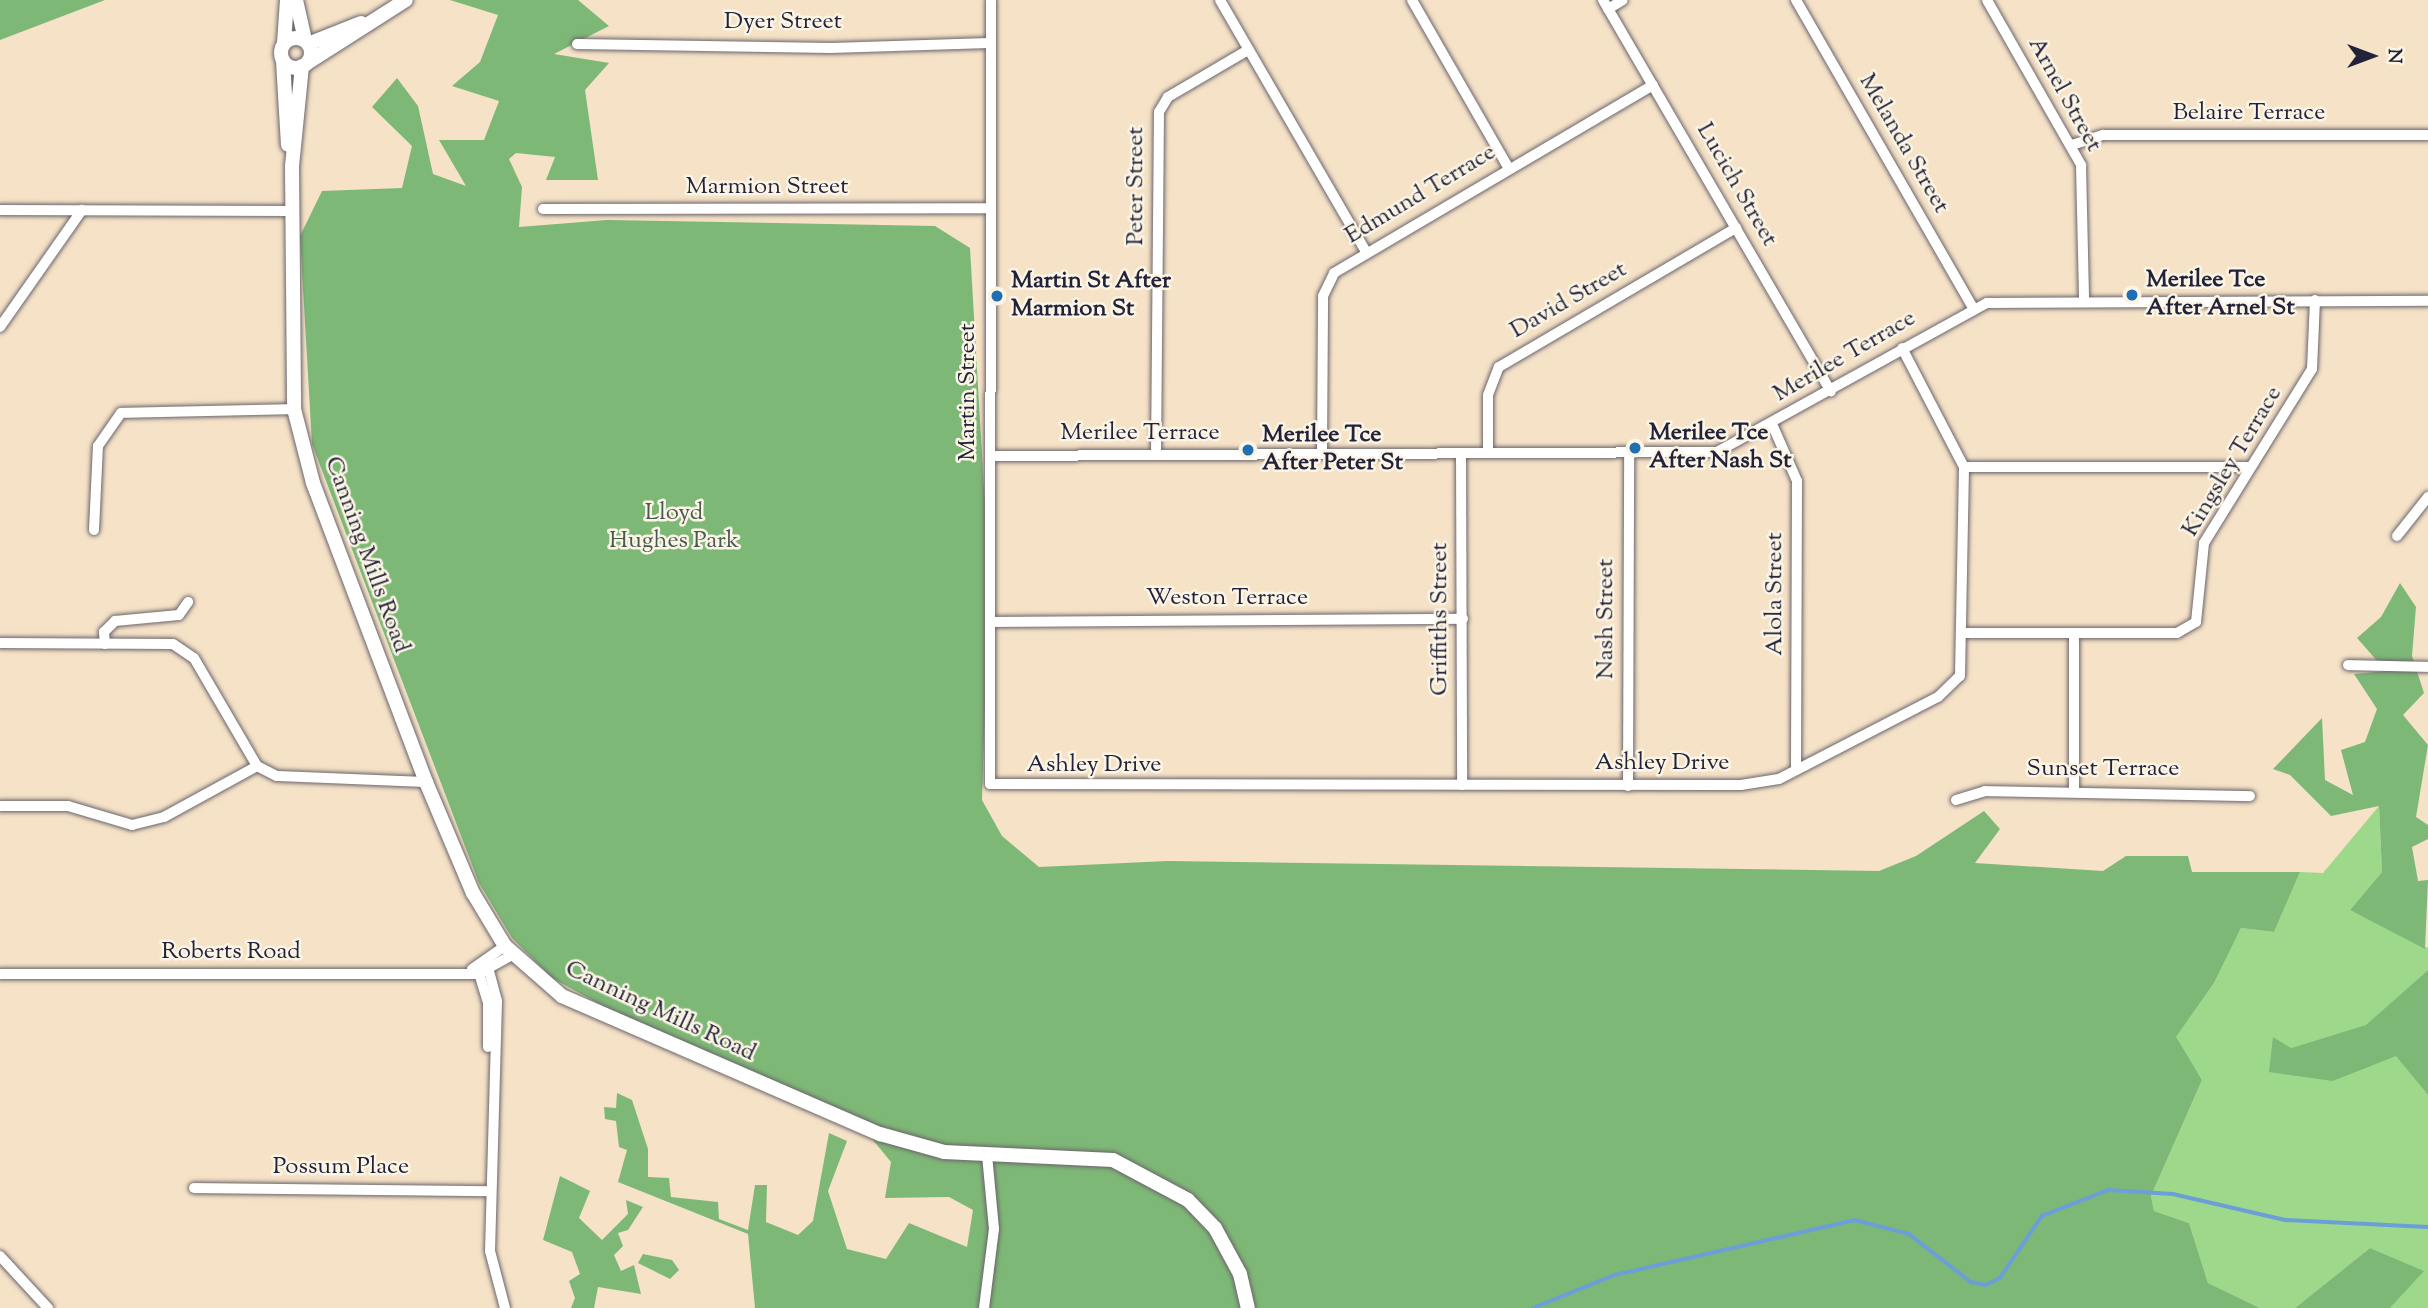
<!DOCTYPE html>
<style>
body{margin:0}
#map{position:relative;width:2428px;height:1308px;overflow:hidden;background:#f5e2c7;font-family:"Sorts Mill Goudy",serif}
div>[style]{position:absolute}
.green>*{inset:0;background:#9ed88b}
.forest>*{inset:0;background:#7eb877}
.stream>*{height:3.5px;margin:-1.75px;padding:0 1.75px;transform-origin:1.75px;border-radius:1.75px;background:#6c9ed7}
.roads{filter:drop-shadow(0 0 2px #6c656c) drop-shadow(0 0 2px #6c656c)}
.minor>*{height:10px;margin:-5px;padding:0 5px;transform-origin:5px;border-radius:5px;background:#fff}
.major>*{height:14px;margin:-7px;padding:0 7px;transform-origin:7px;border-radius:7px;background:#fff}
.major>.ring{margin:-7px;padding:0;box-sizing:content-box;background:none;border:14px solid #fff;border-radius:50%}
.dots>*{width:19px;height:19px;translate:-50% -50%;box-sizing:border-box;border:4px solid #fcf5e5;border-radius:50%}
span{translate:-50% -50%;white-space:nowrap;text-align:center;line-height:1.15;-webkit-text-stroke:5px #fcf5e5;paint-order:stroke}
.street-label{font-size:24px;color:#22223b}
.poi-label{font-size:24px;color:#22223b;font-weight:700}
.left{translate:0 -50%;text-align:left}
.park-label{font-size:24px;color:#475953}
.north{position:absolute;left:2337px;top:21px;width:70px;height:70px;-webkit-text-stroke:5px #fcf5e5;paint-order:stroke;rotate:90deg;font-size:19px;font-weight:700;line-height:28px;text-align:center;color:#22223b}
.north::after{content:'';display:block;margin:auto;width:24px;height:32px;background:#22223b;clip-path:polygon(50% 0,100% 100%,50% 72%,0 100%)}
</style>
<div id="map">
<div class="green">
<div style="clip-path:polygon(2379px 806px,2382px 872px,2350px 910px,2428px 948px,2428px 970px,2367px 1025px,2291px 1048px,2333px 1081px,2396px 1055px,2428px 1095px,2428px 1308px,2390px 1308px,2423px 1271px,2370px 1248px,2295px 1308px,2260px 1308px,2208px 1283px,2189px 1223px,2154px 1211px,2151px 1196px,2202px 1080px,2175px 1038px,2214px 983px,2241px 928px,2274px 932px,2300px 872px,2323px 873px)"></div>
</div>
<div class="forest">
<div style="clip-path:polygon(0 0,105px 0,0 40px)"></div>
<div style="clip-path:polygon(450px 0,578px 0,609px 26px,554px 54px,609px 63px,585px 90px,598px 180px,546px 180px,555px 157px,516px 153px,509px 159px,522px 187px,519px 227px,607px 220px,935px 226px,970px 248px,989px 575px,982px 800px,1002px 836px,1039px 867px,1168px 861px,1879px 871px,1916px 856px,1984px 811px,2000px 829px,1975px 863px,2103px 871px,2126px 856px,2188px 856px,2192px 872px,2300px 872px,2274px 932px,2241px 928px,2214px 983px,2176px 1037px,2202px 1080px,2151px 1196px,2154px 1211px,2189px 1223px,2208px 1283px,2260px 1308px,755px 1308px,748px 1234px,618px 1182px,627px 1150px,619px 1147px,616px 1121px,605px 1119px,604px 1107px,616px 1108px,617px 1093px,632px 1100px,648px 1149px,648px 1177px,669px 1178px,671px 1197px,718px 1202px,719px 1219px,748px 1230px,755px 1185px,767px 1185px,766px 1222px,798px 1235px,813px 1221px,829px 1133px,847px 1141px,828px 1191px,847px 1249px,886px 1259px,909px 1223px,967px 1247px,973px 1210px,949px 1197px,885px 1198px,891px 1162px,855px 1118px,647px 1030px,552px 978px,512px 938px,479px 883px,312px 444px,300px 236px,322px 191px,402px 188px,412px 146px,372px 107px,397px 78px,418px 106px,433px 174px,466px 186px,439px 140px,484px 140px,499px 101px,452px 86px,480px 62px,498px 15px)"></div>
<div style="clip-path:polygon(2400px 583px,2416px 607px,2412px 656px,2424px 693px,2403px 715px,2428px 745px,2416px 817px,2428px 825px,2428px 839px,2412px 847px,2418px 881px,2428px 880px,2425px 949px,2350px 910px,2382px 872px,2379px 806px,2331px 816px,2290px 775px,2273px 769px,2322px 718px,2325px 780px,2353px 795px,2341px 750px,2365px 742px,2377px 709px,2354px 674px,2386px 671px,2357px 638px,2381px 617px)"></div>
<div style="clip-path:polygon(2428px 970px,2428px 1095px,2396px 1056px,2333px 1081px,2269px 1072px,2273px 1037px,2291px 1048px,2366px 1025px)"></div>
<div style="clip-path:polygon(560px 1176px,590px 1191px,579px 1218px,602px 1240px,628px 1214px,626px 1200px,643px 1207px,628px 1230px,618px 1233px,623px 1246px,614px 1255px,621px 1271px,634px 1265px,641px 1294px,598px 1287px,594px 1308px,571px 1308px,575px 1298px,569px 1281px,580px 1274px,572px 1252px,543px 1240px)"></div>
<div style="clip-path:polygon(2370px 1248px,2424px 1271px,2390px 1308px,2295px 1308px)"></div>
<div style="clip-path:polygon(643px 1254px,672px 1260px,679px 1270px,670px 1279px,638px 1263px)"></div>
</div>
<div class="stream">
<div style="left:1533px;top:1308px;width:88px;rotate:-21.9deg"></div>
<div style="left:1615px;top:1275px;width:246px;rotate:-12.9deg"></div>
<div style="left:1855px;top:1220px;width:56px;rotate:14.5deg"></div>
<div style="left:1909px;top:1234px;width:78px;rotate:37.7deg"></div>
<div style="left:1971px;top:1282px;width:15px;rotate:11deg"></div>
<div style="left:1986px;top:1285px;width:16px;rotate:-27deg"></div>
<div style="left:2000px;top:1278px;width:75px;rotate:-55.9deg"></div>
<div style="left:2042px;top:1216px;width:71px;rotate:-21.5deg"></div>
<div style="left:2108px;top:1190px;width:65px;rotate:3.5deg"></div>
<div style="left:2173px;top:1194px;width:116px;rotate:13deg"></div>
<div style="left:2286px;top:1220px;width:142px;rotate:2.8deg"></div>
</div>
<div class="roads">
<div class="minor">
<div style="left:991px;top:0;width:784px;rotate:90.07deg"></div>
<div style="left:990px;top:784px;width:751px;rotate:0.08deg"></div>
<div style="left:1741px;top:785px;width:38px;rotate:-9deg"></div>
<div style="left:1779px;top:779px;width:179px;rotate:-27.3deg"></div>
<div style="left:1938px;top:697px;width:30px;rotate:-44deg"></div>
<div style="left:1960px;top:676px;width:209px;rotate:-88.9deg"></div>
<div style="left:1964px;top:467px;width:134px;rotate:-117.5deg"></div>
<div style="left:1220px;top:0;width:289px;rotate:59.9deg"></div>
<div style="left:1412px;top:0;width:193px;rotate:60.1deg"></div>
<div style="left:1603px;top:0;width:453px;rotate:59.8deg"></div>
<div style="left:1796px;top:0;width:355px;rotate:60.1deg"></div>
<div style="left:1987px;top:0;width:190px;rotate:60.3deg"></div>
<div style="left:2081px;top:165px;width:135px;rotate:88.7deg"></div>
<div style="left:1608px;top:9px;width:17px;rotate:-31deg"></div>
<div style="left:577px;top:44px;width:254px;rotate:0.9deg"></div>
<div style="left:831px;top:48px;width:158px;rotate:-1.8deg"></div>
<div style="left:2072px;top:145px;width:33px;rotate:-18deg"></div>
<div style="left:2103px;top:135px;width:325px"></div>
<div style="left:543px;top:209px;width:448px;rotate:-0.1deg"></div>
<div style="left:0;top:210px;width:291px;rotate:0.2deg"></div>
<div style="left:0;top:327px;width:143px;rotate:-55deg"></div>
<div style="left:1772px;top:424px;width:62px;rotate:66.3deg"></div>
<div style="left:1797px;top:481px;width:289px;rotate:90.2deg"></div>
<div style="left:1322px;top:453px;width:157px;rotate:-89.6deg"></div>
<div style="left:1323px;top:296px;width:25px;rotate:-64deg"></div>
<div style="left:1334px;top:273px;width:370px;rotate:-30.5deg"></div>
<div style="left:1461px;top:453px;width:332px;rotate:89.8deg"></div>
<div style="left:1488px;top:453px;width:58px;rotate:-90deg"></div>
<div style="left:1488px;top:395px;width:30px;rotate:-69deg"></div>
<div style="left:1499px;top:367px;width:275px;rotate:-30.4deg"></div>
<div style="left:1156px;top:455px;width:343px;rotate:-89.5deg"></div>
<div style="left:1159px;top:112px;width:17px;rotate:-59deg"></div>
<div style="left:1168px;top:97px;width:93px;rotate:-30.4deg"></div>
<div style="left:990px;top:456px;width:727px;rotate:-0.32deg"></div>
<div style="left:1717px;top:452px;width:308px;rotate:-28.9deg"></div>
<div style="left:1987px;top:303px;width:441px;rotate:-0.3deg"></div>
<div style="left:1964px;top:467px;width:285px"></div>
<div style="left:94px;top:530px;width:84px;rotate:-87.3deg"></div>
<div style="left:98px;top:446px;width:40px;rotate:-55.1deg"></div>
<div style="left:121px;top:413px;width:173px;rotate:-1.3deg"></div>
<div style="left:2397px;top:536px;width:50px;rotate:-51.5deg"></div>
<div style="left:992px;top:622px;width:471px;rotate:-0.4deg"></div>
<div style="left:1964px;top:633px;width:213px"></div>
<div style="left:2177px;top:633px;width:22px;rotate:-30deg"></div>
<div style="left:2196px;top:622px;width:79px;rotate:-84.2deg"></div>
<div style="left:2204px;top:543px;width:205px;rotate:-58.2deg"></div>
<div style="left:2312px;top:369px;width:69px;rotate:-87.5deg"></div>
<div style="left:2074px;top:633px;width:158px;rotate:90deg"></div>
<div style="left:0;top:643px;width:173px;rotate:0.3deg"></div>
<div style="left:173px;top:644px;width:25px;rotate:34deg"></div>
<div style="left:194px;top:658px;width:125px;rotate:59.7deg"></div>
<div style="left:257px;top:766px;width:22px;rotate:27deg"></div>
<div style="left:277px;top:776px;width:149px;rotate:2.3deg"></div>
<div style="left:105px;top:644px;width:12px;rotate:-95deg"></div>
<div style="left:104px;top:632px;width:16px;rotate:-45deg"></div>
<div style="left:115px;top:621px;width:64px;rotate:-5.4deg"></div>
<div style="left:179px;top:615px;width:16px;rotate:-55deg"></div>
<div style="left:2348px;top:665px;width:80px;rotate:1.4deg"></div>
<div style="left:1628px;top:786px;width:333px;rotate:-89.8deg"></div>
<div style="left:1956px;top:800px;width:30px;rotate:-17deg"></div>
<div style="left:1985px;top:791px;width:265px;rotate:1.1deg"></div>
<div style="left:0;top:806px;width:68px"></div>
<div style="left:68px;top:806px;width:67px;rotate:16.5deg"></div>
<div style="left:132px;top:825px;width:33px;rotate:-14deg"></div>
<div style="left:164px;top:817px;width:106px;rotate:-28.7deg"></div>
<div style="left:472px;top:969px;width:40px;rotate:-34.9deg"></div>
<div style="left:478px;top:970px;width:34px;rotate:73deg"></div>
<div style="left:488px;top:1003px;width:44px;rotate:90deg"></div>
<div style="left:489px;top:971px;width:31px;rotate:75deg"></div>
<div style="left:497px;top:1001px;width:250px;rotate:91.6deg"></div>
<div style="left:490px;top:1251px;width:59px;rotate:75.3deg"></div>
<div style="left:0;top:974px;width:478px"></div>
<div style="left:478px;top:974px;width:41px;rotate:-29.1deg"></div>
<div style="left:194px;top:1188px;width:294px;rotate:0.6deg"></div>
<div style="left:0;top:1256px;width:71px;rotate:47.3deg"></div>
<div style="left:984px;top:1308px;width:80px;rotate:-82.8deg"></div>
<div style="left:994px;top:1229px;width:74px;rotate:-95.4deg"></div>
</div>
<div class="major">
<div style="left:296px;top:0;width:41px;rotate:77.3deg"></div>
<div class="ring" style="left:281px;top:38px;width:16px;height:16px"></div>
<div style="left:284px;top:43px;width:43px;rotate:-86deg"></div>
<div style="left:308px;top:44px;width:57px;rotate:-21.6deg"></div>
<div style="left:283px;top:61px;width:84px;rotate:86.6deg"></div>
<div style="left:307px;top:63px;width:117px;rotate:-32.5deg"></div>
<div style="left:302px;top:66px;width:101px;rotate:95.7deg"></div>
<div style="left:292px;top:167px;width:242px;rotate:89.5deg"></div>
<div style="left:294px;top:409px;width:76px;rotate:75.6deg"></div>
<div style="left:313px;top:483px;width:320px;rotate:69.3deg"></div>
<div style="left:426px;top:782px;width:121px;rotate:67.1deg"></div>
<div style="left:473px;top:893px;width:62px;rotate:58.9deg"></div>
<div style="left:505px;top:946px;width:76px;rotate:41.3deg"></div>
<div style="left:562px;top:996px;width:347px;rotate:23.5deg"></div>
<div style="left:880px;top:1134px;width:66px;rotate:15.7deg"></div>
<div style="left:944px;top:1152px;width:169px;rotate:2.7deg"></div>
<div style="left:1113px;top:1160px;width:85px;rotate:28.1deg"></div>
<div style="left:1188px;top:1200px;width:39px;rotate:46deg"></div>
<div style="left:1215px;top:1228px;width:52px;rotate:61.5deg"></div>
<div style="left:1240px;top:1274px;width:35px;rotate:77deg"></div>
</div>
</div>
<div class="dots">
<div style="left:2132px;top:295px;background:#1f6fb2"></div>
<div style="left:997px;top:296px;background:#1f6fb2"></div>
<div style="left:1635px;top:448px;background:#1f6fb2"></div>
<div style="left:1248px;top:450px;background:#1f6fb2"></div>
</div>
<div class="street-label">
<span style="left:783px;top:23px">Dyer Street</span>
<span style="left:2064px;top:95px;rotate:61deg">Arnel Street</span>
<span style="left:2249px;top:114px">Belaire Terrace</span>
<span style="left:1903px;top:144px;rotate:60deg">Melanda Street</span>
<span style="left:1736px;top:185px;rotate:60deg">Lucich Street</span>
<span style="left:1137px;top:186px;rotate:-90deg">Peter Street</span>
<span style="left:767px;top:188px">Marmion Street</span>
<span style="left:1421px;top:195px;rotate:-31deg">Edmund Terrace</span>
<span style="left:1569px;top:301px;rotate:-30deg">David Street</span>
<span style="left:1845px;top:357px;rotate:-30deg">Merilee Terrace</span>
<span style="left:969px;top:392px;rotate:-90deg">Martin Street</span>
<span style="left:1140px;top:434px">Merilee Terrace</span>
<span style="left:2233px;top:462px;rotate:-59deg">Kingsley Terrace</span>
<span style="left:366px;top:555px;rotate:70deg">Canning Mills Road</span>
<span style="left:1776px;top:594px;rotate:-90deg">Alola Street</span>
<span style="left:1227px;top:599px">Weston Terrace</span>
<span style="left:1441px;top:619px;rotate:-90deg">Griffiths Street</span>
<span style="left:1607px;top:619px;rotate:-90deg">Nash Street</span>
<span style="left:1662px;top:764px">Ashley Drive</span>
<span style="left:1094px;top:766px">Ashley Drive</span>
<span style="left:2103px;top:770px">Sunset Terrace</span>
<span style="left:231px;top:953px">Roberts Road</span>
<span style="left:660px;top:1012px;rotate:25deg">Canning Mills Road</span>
<span style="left:341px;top:1168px">Possum Place</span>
</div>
<div class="poi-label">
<span class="left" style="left:2146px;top:295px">Merilee Tce<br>After Arnel St</span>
<span class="left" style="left:1011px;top:296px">Martin St After<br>Marmion St</span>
<span class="left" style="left:1649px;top:448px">Merilee Tce<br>After Nash St</span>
<span class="left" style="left:1262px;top:450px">Merilee Tce<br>After Peter St</span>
</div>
<div class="park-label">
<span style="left:674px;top:528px">Lloyd<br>Hughes Park</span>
</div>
<div class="north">N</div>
</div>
